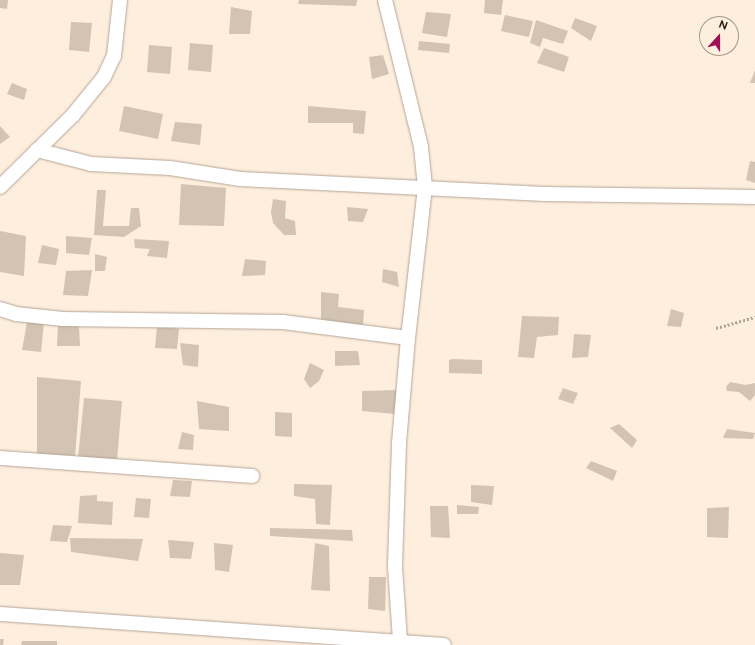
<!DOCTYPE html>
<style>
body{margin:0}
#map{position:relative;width:755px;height:645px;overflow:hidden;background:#feeede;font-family:Raleway,sans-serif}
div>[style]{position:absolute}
.building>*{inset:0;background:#d2c3b3}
.path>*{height:2.5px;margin-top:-1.25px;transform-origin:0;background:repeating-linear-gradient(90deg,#aea295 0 2px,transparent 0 4px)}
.roads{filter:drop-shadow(0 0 1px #b4a596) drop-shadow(0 0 1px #b4a596)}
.street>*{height:14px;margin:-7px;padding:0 7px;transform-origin:7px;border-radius:7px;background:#fff}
span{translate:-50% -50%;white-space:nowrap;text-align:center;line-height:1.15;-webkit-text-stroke:3px #feeede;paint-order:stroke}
.north{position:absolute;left:699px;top:16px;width:40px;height:40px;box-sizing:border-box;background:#feeede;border:1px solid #a69a8e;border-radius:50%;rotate:21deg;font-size:11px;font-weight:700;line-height:16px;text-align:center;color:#211c16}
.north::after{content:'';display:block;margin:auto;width:14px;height:18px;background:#a00d54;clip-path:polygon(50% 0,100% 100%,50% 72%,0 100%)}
</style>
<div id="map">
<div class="building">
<div style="clip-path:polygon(0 0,8px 0,7px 9px,0 8px)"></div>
<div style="clip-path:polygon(299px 0,357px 0,356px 6px,298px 4px)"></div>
<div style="clip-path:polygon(485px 0,503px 0,501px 15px,484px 13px)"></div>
<div style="clip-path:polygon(231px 7px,252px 11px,250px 34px,229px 34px)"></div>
<div style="clip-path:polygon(426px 12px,451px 14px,447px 37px,422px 33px)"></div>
<div style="clip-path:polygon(505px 15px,533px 21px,529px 37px,501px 31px)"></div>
<div style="clip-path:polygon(575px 18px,597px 26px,591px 41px,571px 28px)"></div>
<div style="clip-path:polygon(536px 20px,568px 31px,563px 44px,543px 38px,540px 47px,530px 43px)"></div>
<div style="clip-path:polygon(71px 22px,92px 23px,89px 52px,69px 50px)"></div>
<div style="clip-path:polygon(419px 41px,450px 44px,449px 53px,418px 50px)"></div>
<div style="clip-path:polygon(190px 43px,213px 45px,211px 72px,188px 70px)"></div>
<div style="clip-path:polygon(149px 45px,172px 47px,170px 74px,147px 72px)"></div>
<div style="clip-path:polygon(544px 48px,569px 57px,564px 72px,537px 63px)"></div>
<div style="clip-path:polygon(383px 55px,389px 74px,372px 79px,369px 57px)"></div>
<div style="clip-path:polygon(755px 70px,755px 83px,750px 83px)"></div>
<div style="clip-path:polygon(12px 83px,27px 89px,24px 100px,7px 94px)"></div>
<div style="clip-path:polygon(124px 106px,163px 114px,158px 139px,119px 131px)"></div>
<div style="clip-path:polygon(308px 106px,366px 111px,364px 134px,353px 133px,353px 123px,308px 123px)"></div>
<div style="clip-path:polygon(175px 122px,202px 124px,200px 145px,171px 141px)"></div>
<div style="clip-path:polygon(0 126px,10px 137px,0 144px)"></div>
<div style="clip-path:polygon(750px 161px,755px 162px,755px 183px,746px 180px)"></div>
<div style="clip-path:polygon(181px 184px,226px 188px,224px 226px,179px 225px)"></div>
<div style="clip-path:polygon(97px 190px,106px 190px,103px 226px,129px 226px,131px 208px,139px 208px,141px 226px,124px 237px,94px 235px)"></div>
<div style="clip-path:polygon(273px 199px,286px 201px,285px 218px,295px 221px,296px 235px,284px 235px,273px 223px,271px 212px)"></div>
<div style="clip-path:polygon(347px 207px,368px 209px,363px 222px,348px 221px)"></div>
<div style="clip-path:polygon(0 231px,26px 236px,24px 276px,0 272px)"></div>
<div style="clip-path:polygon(66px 236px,92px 238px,89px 255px,66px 253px)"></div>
<div style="clip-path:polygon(134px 239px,169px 241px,167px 258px,147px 256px,150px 249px,135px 248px)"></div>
<div style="clip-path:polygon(42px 245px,59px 249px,56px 265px,38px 263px)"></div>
<div style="clip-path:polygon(95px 254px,107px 257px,105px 271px,95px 271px)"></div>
<div style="clip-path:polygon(245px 259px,266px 261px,265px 275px,242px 276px)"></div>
<div style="clip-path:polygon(383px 269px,397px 272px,399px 287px,382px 282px)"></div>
<div style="clip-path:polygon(92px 270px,88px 296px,63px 295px,66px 271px)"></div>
<div style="clip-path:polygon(321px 292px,339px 294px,338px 307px,364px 310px,363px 326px,321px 322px)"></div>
<div style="clip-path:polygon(671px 309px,684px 313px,681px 327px,667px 326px)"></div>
<div style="clip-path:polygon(522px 316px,559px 317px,558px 335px,537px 337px,534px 358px,518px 357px)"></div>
<div style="clip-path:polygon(27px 322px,44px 322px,41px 352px,22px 350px)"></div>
<div style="clip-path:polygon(58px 325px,79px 326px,80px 346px,57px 346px)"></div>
<div style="clip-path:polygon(157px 326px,179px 329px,177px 349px,155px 348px)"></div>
<div style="clip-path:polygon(574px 334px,591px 335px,588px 357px,572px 358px)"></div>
<div style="clip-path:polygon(180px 343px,199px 345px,198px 367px,183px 365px)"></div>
<div style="clip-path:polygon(335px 351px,358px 351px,360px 365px,335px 366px)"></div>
<div style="clip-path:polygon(453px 359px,482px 360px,482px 374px,449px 373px,449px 360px)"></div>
<div style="clip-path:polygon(310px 363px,324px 370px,319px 381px,310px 388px,304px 379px)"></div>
<div style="clip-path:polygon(37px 377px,81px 381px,75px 456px,37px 454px)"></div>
<div style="clip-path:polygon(730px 382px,746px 385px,755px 383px,755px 395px,750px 401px,739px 392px,727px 391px,726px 387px)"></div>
<div style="clip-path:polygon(563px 388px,578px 393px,573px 404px,558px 399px)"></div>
<div style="clip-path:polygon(398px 390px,395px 414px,362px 411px,362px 391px)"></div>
<div style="clip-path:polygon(84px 398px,122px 401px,117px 461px,78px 458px)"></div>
<div style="clip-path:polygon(197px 401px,229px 407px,229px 431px,199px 429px)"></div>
<div style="clip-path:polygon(275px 412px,292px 413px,292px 437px,275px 436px)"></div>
<div style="clip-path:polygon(619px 424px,637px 440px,632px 448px,610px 428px)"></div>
<div style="clip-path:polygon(727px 429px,755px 433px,753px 439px,723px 438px)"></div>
<div style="clip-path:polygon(182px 432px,194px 435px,193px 450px,178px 449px)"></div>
<div style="clip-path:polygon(591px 461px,617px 471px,613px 481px,586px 468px)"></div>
<div style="clip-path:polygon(173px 480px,192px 481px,190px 497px,170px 496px)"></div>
<div style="clip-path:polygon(294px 484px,332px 485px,330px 525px,316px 524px,315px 499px,294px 496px)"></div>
<div style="clip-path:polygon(471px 485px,494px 486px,492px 505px,471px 502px)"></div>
<div style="clip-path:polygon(97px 495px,97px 501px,113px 502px,112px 525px,78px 523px,80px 496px)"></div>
<div style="clip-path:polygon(136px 498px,151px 499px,149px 518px,134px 517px)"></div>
<div style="clip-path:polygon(457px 505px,479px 507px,478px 514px,457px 514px)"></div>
<div style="clip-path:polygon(430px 506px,448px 506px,450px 538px,431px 537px)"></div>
<div style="clip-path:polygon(729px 507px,728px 538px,707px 537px,707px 508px)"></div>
<div style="clip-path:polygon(53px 525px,72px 526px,67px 542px,50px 541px)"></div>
<div style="clip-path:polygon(270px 528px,352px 530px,353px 541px,270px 536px)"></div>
<div style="clip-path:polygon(70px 538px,143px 539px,138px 561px,71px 552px)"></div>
<div style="clip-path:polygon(168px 540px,194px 542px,191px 559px,170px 558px)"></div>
<div style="clip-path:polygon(214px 543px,233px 545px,229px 572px,215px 570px)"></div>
<div style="clip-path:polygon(315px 543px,329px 546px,330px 591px,311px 590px)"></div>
<div style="clip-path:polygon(0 553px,24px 555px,20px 585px,0 585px)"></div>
<div style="clip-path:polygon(369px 577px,386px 577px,385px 611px,368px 609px)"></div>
<div style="clip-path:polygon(0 639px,4px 639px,3px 645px,0 645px)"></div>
<div style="clip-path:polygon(22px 641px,57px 641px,57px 645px,21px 645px)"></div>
</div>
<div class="path">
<div style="left:716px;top:328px;width:41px;rotate:-15.8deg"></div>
</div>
<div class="roads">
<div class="street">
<div style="left:385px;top:0;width:151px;rotate:76.2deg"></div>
<div style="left:421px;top:147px;width:40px;rotate:84.3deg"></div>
<div style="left:425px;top:187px;width:152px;rotate:96.4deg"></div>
<div style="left:408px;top:338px;width:106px;rotate:94.9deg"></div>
<div style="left:399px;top:444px;width:123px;rotate:91.9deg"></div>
<div style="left:395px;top:567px;width:74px;rotate:86.1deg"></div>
<div style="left:37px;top:150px;width:56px;rotate:14.5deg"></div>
<div style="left:91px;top:164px;width:79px;rotate:2.9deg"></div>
<div style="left:170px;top:168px;width:71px;rotate:8.9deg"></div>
<div style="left:240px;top:179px;width:305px;rotate:2.8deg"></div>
<div style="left:545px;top:194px;width:210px;rotate:0.8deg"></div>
<div style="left:0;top:187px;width:103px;rotate:-44.6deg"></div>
<div style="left:73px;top:115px;width:49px;rotate:-50.8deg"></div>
<div style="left:104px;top:77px;width:23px;rotate:-65deg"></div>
<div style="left:114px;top:56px;width:56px;rotate:-83.9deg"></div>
<div style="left:0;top:309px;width:17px;rotate:17deg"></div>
<div style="left:16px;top:314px;width:47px;rotate:6.1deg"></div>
<div style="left:63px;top:319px;width:220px;rotate:0.8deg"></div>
<div style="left:283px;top:322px;width:126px;rotate:7.3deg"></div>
<div style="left:0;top:458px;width:253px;rotate:4.1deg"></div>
<div style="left:0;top:614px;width:445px;rotate:4deg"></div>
</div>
</div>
<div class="north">N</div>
</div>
